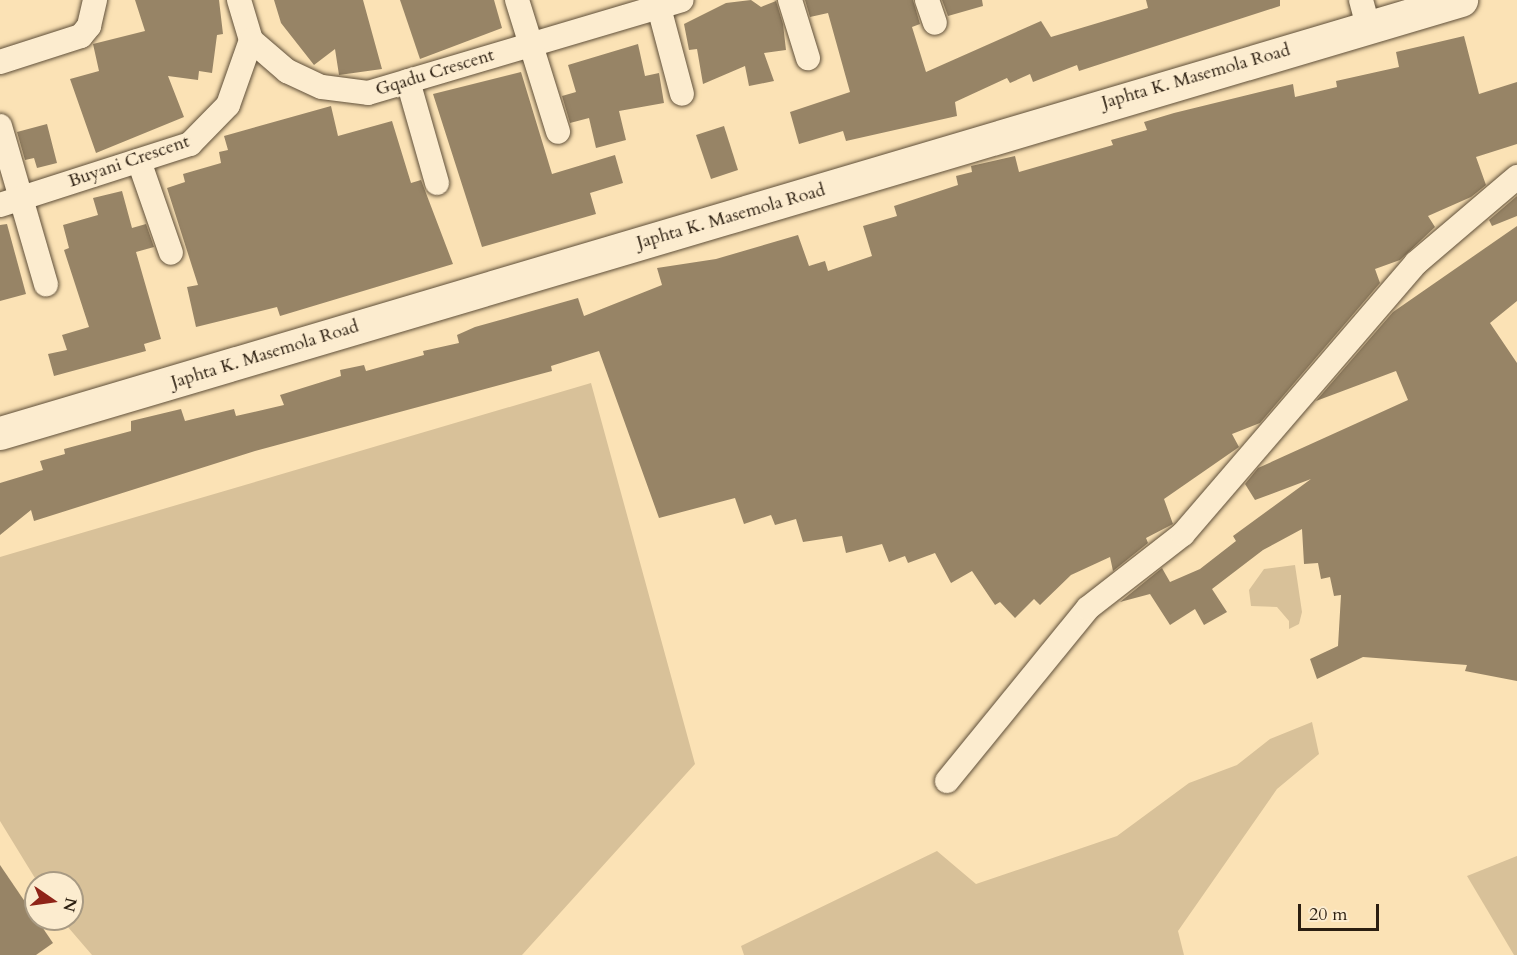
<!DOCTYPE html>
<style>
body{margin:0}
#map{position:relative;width:1517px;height:955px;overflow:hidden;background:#fbe2b5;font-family:Cardo,serif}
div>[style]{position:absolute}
.green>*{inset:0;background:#d8c199}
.building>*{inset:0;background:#978466}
.roads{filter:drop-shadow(0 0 2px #5f4f39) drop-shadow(0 0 2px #5f4f39)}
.street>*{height:24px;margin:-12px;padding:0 12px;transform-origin:12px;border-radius:12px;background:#fceccf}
.secondary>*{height:33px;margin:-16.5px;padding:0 16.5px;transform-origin:16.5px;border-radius:16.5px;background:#fceccf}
span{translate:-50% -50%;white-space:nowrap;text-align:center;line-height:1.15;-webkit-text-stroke:5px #fceccf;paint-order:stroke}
.street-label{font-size:18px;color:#2b1e10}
.north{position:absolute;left:24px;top:871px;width:60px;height:60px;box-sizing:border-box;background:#fceccf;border:2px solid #a89a83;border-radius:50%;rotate:103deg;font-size:16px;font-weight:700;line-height:24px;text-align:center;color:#2b1e10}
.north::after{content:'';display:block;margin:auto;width:21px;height:27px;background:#8f2418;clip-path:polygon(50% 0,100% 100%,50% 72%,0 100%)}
.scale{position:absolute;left:1298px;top:904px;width:81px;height:27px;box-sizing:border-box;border:3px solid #2b1e10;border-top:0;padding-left:8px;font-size:18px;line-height:21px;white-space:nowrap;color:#2b1e10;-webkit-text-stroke:4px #fceccf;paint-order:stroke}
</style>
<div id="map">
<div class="green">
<div style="clip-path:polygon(591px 383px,695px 764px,522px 955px,92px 955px,61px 919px,72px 919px,72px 883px,38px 883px,0 821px,0 557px)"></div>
<div style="clip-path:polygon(1295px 565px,1302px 612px,1299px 624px,1289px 629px,1289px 621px,1277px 607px,1251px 606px,1249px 590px,1264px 569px)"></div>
<div style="clip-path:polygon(1312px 722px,1319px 754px,1277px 789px,1178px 931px,1184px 955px,744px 955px,741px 946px,937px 851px,976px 884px,1117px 836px,1189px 783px,1237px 765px,1270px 739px)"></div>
<div style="clip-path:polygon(1517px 856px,1517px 955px,1514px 955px,1467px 876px)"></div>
</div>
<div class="building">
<div style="clip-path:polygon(135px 0,219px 0,223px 34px,217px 35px,212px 73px,199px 71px,198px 80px,168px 76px,184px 117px,96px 153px,70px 79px,99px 71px,93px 44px,145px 31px)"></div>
<div style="clip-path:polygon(274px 0,363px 0,382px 69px,339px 75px,335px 49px,314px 65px,281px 23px)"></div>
<div style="clip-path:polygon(400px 0,494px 0,502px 28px,420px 59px)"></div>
<div style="clip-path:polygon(751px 0,761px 7px,776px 1px,783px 24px,786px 50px,764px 53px,774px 81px,749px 86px,745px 66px,703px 84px,697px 49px,689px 50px,684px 24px,726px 3px)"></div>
<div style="clip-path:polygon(805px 0,913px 0,920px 24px,912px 27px,926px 72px,1041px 21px,1051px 37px,1148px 8px,1146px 0,1280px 0,1280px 6px,1079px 71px,1077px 65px,1033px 82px,1030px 74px,1010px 83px,1007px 78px,955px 102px,957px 116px,846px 141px,843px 131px,799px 144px,790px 112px,850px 92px,828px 13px,810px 17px)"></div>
<div style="clip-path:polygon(942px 0,982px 0,983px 6px,948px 16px)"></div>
<div style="clip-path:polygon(1464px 36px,1479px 94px,1517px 82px,1517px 144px,1476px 157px,1486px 185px,1471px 197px,1428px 216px,1435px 227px,1400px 260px,1375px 269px,1380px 283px,1260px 423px,1232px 434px,1239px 447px,1164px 499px,1173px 524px,1146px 538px,1148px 543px,1113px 571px,1110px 557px,1071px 575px,1040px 605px,1034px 599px,1015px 618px,1000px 602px,995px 605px,972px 571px,951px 583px,935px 553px,908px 563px,905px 556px,889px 562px,882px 544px,846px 553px,842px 536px,803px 542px,796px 519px,775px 525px,771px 515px,744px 524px,735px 498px,659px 518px,599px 351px,551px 366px,552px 371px,255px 451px,34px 521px,31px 510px,0 535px,0 483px,43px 470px,40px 461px,65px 454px,64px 449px,131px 431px,131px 421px,181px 409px,185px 421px,234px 409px,236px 416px,284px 405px,280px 395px,341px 376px,340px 370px,364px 365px,366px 371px,424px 355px,423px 351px,459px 343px,457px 335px,475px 327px,578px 298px,584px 316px,662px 285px,657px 268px,716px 259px,798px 235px,809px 266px,825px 261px,828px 271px,872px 256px,863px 226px,897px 216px,894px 206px,958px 185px,956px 176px,972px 172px,971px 166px,1015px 156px,1019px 172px,1113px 145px,1111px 140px,1147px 130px,1144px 122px,1174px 113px,1293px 84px,1295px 97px,1337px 87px,1336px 81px,1399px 67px,1396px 52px)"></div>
<div style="clip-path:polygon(638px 44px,645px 76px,659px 73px,664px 103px,619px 111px,626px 140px,596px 148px,589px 118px,570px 123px,562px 96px,576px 92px,568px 65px)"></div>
<div style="clip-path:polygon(521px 72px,552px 174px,615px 155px,623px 183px,590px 193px,596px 214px,482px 247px,433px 94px)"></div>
<div style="clip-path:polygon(331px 106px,338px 136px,392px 121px,411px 183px,421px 180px,453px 264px,280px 316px,277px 307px,196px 327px,187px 287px,198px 285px,167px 188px,185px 182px,183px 174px,221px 163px,219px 152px,228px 150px,224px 136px)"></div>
<div style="clip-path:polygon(47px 124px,57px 163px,37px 168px,34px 158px,25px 160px,17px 132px)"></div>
<div style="clip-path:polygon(724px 126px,738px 170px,711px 179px,696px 135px)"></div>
<div style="clip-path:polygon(122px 191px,132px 228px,146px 224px,154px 247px,136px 252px,161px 339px,144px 344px,146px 351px,54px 376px,48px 354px,67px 350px,62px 335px,89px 327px,64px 250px,69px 248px,63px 225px,98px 215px,93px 198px)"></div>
<div style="clip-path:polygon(1517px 196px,1517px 216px,1492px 226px,1489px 220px)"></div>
<div style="clip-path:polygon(7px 224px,26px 294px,0 301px,0 225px)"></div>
<div style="clip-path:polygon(1517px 226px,1517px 301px,1490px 323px,1517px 363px,1517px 681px,1465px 671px,1467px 665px,1363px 657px,1317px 679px,1310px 659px,1338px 646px,1341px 595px,1334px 596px,1330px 577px,1321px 579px,1318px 563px,1304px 564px,1302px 529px,1263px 550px,1212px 589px,1227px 612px,1204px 625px,1195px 609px,1170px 625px,1150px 594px,1120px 602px,1162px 568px,1170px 582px,1200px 569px,1236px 541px,1233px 536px,1311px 479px,1255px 500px,1245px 484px,1258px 468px,1408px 400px,1396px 371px,1316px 401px,1393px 312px)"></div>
<div style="clip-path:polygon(0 865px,53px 943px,36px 955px,0 955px)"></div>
</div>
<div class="roads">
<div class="street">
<div style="left:239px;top:0;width:42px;rotate:73.3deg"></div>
<div style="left:251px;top:40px;width:48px;rotate:40.7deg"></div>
<div style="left:287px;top:71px;width:38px;rotate:25deg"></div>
<div style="left:322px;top:87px;width:46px;rotate:7.4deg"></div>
<div style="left:368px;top:93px;width:327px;rotate:-16.5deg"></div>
<div style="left:517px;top:0;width:138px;rotate:72.7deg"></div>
<div style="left:657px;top:0;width:97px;rotate:75.1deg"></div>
<div style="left:790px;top:0;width:61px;rotate:72.8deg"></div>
<div style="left:927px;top:0;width:24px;rotate:71deg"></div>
<div style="left:1361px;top:0;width:28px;rotate:75deg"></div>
<div style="left:0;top:62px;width:85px;rotate:-17.8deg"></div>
<div style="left:81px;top:36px;width:13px;rotate:-51deg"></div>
<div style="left:89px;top:26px;width:27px;rotate:-77deg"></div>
<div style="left:408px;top:81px;width:106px;rotate:74.1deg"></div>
<div style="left:0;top:126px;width:165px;rotate:73.8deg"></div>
<div style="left:139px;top:161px;width:97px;rotate:70.8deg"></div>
<div style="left:0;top:205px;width:200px;rotate:-17.8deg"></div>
<div style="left:190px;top:144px;width:54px;rotate:-45.7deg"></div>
<div style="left:228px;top:105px;width:69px;rotate:-70.5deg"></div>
<div style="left:947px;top:781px;width:223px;rotate:-50.8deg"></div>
<div style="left:1088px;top:608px;width:120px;rotate:-37.9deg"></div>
<div style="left:1183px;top:534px;width:357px;rotate:-49.3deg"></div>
<div style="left:1416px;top:263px;width:133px;rotate:-40.4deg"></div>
</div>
<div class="secondary">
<div style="left:0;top:433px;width:1524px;rotate:-16.51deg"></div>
</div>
</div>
<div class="street-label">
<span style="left:435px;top:73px;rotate:-17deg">Gqadu Crescent</span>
<span style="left:1196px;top:77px;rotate:-16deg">Japhta K. Masemola Road</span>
<span style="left:129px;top:162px;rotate:-19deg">Buyani Crescent</span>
<span style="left:731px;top:217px;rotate:-16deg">Japhta K. Masemola Road</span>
<span style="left:265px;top:355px;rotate:-17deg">Japhta K. Masemola Road</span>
</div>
<div class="north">N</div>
<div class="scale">20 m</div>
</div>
